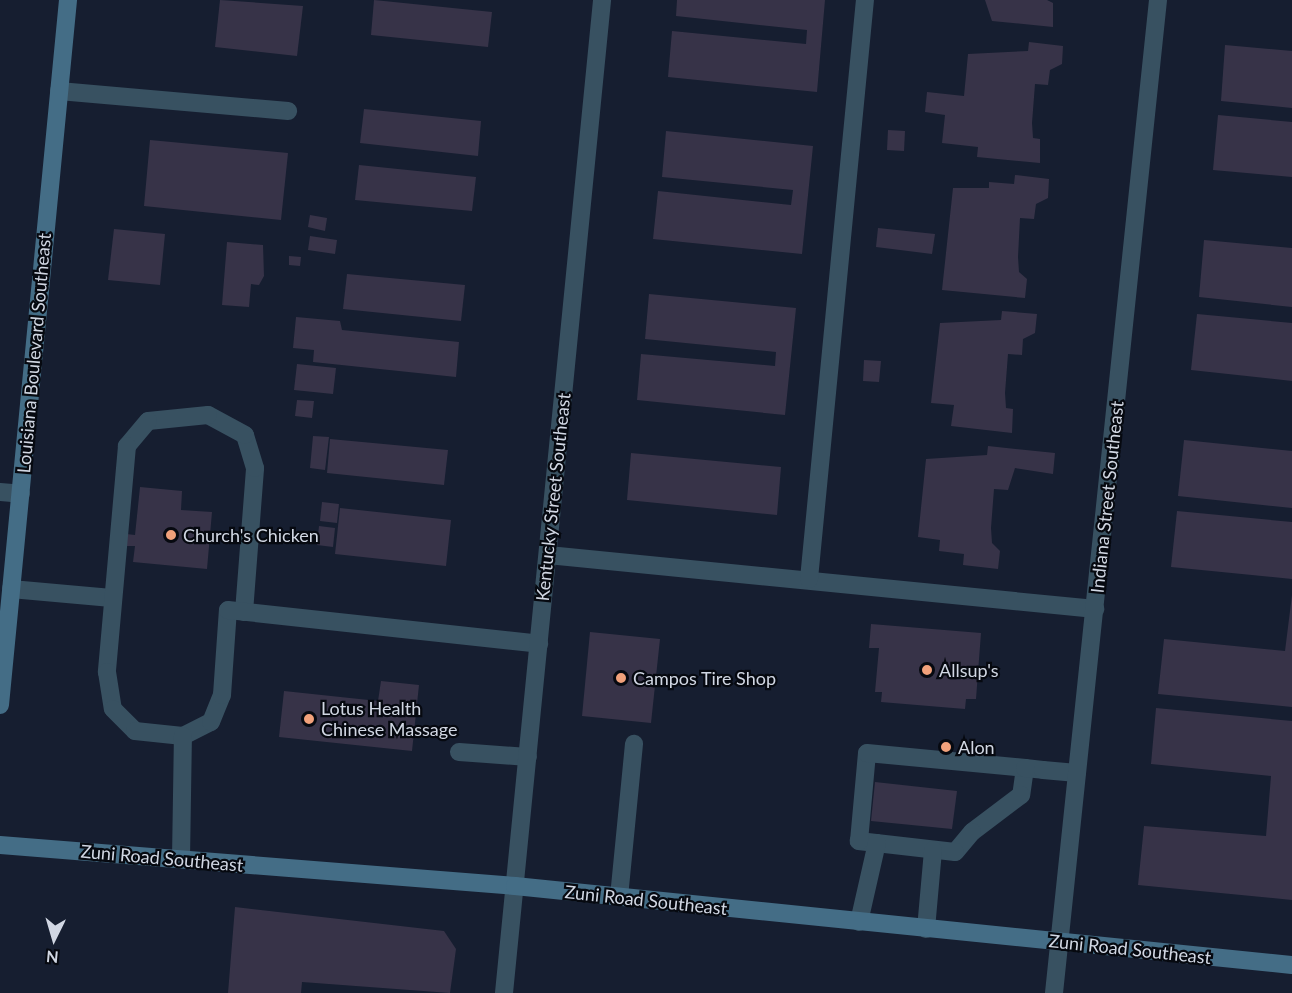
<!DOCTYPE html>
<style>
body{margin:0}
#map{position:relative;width:1292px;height:993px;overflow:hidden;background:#161e30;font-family:Lato,sans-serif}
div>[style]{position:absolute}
.building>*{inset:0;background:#373348}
.lane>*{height:18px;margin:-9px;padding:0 9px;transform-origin:9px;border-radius:9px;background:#385161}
.street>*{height:18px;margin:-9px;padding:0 9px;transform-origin:9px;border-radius:9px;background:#385161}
.secondary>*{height:18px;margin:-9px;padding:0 9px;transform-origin:9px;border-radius:9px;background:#446d86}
.dots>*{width:16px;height:16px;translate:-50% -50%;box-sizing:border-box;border:3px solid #060910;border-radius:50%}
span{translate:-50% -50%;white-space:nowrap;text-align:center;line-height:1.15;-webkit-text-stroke:4.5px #060910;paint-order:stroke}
.street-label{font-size:18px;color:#d1d7e3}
.poi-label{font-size:18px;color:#d1d7e3}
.left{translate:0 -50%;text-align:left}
.north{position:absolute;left:24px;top:909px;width:60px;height:60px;-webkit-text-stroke:4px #060910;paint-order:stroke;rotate:185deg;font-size:16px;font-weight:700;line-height:24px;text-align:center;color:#d1d7e3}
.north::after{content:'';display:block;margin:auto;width:21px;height:27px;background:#d1d7e3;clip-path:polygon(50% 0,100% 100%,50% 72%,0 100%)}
</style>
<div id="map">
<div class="building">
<div style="clip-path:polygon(220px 0,303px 6px,297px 56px,215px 47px)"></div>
<div style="clip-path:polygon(374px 0,492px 12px,488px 47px,371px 35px)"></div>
<div style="clip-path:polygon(677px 0,825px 0,817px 92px,668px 77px,672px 31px,806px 44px,807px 30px,676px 16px)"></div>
<div style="clip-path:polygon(985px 0,1047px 0,1053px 3px,1053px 27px,992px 21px)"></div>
<div style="clip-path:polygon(1029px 42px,1063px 46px,1062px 64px,1050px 70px,1048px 85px,1035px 84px,1032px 123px,1033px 138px,1040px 139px,1040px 163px,977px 157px,978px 147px,942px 143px,945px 115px,925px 112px,927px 92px,964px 96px,968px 54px,1028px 51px)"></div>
<div style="clip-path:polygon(1225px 45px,1292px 51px,1292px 108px,1221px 101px)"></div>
<div style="clip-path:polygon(364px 109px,481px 121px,478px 156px,360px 143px)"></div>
<div style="clip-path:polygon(1218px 115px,1292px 122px,1292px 177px,1213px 170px)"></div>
<div style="clip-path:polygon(888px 130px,905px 131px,904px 151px,887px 150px)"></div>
<div style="clip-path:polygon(666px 131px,813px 146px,802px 254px,653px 239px,658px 191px,791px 205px,793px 190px,662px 177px)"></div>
<div style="clip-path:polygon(150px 140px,288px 153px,281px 220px,144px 206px)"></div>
<div style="clip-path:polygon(359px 165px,476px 177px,472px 211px,355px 200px)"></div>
<div style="clip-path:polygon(1015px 175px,1049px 179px,1048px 198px,1036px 204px,1034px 219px,1020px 218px,1018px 257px,1019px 272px,1027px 279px,1025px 298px,942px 290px,953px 188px,989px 188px,989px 182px,1014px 184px)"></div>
<div style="clip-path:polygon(310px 215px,327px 218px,325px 231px,308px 227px)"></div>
<div style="clip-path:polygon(878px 228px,935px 234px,932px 254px,876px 247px)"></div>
<div style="clip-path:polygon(114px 229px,165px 234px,160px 285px,108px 280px)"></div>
<div style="clip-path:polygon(310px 236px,337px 240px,335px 254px,308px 250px)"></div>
<div style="clip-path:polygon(1204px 240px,1292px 248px,1292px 307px,1199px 297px)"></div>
<div style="clip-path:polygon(227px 242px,263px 245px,264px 276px,259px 285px,251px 284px,249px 307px,222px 305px)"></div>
<div style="clip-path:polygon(289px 256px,301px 257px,300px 266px,289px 265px)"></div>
<div style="clip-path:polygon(347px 274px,465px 285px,461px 321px,343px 309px)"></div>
<div style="clip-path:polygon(649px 294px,796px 308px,785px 415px,637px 400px,641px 354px,775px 366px,776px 352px,645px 339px)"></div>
<div style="clip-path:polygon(1002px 311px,1037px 314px,1035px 333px,1023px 339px,1022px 355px,1008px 354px,1005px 393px,1006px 408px,1013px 409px,1012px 433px,951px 426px,954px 405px,931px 403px,940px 323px,1001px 320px)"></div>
<div style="clip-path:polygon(1197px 314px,1292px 323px,1292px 381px,1191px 370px)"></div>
<div style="clip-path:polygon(296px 317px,340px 321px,342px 330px,459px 342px,456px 377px,313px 362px,314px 350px,293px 348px)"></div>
<div style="clip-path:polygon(864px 360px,881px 361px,879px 382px,863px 381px)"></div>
<div style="clip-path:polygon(297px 364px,336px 368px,333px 394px,294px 390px)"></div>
<div style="clip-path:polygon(297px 400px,314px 401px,312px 418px,295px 416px)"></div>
<div style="clip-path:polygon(313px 436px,329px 437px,325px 470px,310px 468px)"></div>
<div style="clip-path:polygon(330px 439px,448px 450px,444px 485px,327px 473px)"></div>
<div style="clip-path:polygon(1184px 440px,1292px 451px,1292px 508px,1178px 496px)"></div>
<div style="clip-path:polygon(988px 446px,1055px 453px,1053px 474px,1015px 468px,1008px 490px,994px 489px,991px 528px,992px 543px,1000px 551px,998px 569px,963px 565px,964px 554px,939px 551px,940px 540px,918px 537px,926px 459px,987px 455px)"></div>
<div style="clip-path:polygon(631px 453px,781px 467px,777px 515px,627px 500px)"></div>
<div style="clip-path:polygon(140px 487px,182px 491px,181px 510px,212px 512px,207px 569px,133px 562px,135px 546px,125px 546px,126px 534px,135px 535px)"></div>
<div style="clip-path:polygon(322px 502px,339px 504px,337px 523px,320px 521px)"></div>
<div style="clip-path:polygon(340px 508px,451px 520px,446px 566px,335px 554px)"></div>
<div style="clip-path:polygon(1177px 511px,1292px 522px,1292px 579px,1171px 567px)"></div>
<div style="clip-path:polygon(319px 526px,335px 528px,333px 547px,317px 545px)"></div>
<div style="clip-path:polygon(1292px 595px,1292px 707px,1158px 694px,1164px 639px,1285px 651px)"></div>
<div style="clip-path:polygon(871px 624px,981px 633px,976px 699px,966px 699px,965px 709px,881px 702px,882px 692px,875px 692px,879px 648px,869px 648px)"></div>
<div style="clip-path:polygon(590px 632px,660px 639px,651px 723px,582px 716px)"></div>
<div style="clip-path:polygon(381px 681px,419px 685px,412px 751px,279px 737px,284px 691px,378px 701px)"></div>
<div style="clip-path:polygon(1156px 708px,1292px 721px,1292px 900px,1138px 885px,1144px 826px,1266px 836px,1271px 776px,1151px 764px)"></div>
<div style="clip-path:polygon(875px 782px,957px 791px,952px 829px,871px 821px)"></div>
<div style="clip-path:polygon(235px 907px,444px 931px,456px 949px,450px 993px,302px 982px,301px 993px,228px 993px)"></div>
</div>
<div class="lane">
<div style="left:59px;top:91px;width:230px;rotate:5deg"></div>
<div style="left:0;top:492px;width:21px;rotate:5deg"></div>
<div style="left:548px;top:555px;width:550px;rotate:5.64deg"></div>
<div style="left:809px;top:579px;width:582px;rotate:-84.48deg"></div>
<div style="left:11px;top:589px;width:101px;rotate:5.1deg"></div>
<div style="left:244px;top:612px;width:144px;rotate:-85.6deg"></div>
<div style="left:255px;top:468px;width:34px;rotate:-107deg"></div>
<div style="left:245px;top:435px;width:42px;rotate:-151.6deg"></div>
<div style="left:208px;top:415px;width:60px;rotate:174.3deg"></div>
<div style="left:148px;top:421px;width:33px;rotate:130deg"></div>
<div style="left:127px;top:446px;width:227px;rotate:95.1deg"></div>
<div style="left:107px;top:672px;width:37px;rotate:81deg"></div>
<div style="left:113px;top:709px;width:31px;rotate:45deg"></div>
<div style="left:135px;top:731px;width:48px;rotate:5.9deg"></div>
<div style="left:183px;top:736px;width:31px;rotate:-27deg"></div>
<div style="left:211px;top:722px;width:29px;rotate:-68deg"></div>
<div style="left:222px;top:695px;width:85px;rotate:-86deg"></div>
<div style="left:228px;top:610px;width:313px;rotate:6.2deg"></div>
<div style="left:459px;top:752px;width:69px;rotate:4.1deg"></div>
<div style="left:1025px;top:768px;width:27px;rotate:98deg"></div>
<div style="left:1021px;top:795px;width:61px;rotate:142.9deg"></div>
<div style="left:972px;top:832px;width:26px;rotate:130deg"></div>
<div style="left:955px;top:852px;width:97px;rotate:-173.5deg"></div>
<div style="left:859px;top:841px;width:88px;rotate:-84.8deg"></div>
<div style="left:867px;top:753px;width:159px;rotate:5.4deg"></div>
<div style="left:1025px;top:768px;width:18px;rotate:6deg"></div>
<div style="left:1043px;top:770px;width:34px;rotate:5deg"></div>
<div style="left:181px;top:859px;width:123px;rotate:-89.1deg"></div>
<div style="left:619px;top:897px;width:154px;rotate:-84.4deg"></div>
<div style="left:859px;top:922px;width:81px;rotate:-77.2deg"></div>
<div style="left:926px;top:929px;width:79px;rotate:-84.9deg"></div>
</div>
<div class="street">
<div style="left:504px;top:993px;width:998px;rotate:-84.36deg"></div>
<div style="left:1054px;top:993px;width:998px;rotate:-84.02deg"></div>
</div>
<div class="secondary">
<div style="left:0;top:705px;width:708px;rotate:-84.49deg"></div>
<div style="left:0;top:845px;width:517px;rotate:4.55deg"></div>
<div style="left:515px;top:886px;width:781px;rotate:5.81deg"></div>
</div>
<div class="dots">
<div style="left:171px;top:535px;background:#f1a17b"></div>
<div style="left:927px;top:670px;background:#f1a17b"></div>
<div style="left:621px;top:678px;background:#f1a17b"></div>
<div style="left:309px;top:719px;background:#f1a17b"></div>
<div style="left:946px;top:747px;background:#f1a17b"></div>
</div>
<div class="street-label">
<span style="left:34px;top:353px;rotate:-85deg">Louisiana Boulevard Southeast</span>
<span style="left:553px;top:497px;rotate:-84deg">Kentucky Street Southeast</span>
<span style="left:1107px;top:497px;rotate:-84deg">Indiana Street Southeast</span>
<span style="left:162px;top:858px;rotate:5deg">Zuni Road Southeast</span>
<span style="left:646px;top:900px;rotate:6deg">Zuni Road Southeast</span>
<span style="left:1130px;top:949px;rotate:6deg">Zuni Road Southeast</span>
</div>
<div class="poi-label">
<span class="left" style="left:183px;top:535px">Church's Chicken</span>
<span class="left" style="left:939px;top:670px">Allsup's</span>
<span class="left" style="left:633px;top:678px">Campos Tire Shop</span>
<span class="left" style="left:321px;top:719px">Lotus Health<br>Chinese Massage</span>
<span class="left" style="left:958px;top:747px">Alon</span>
</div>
<div class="north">N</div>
</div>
